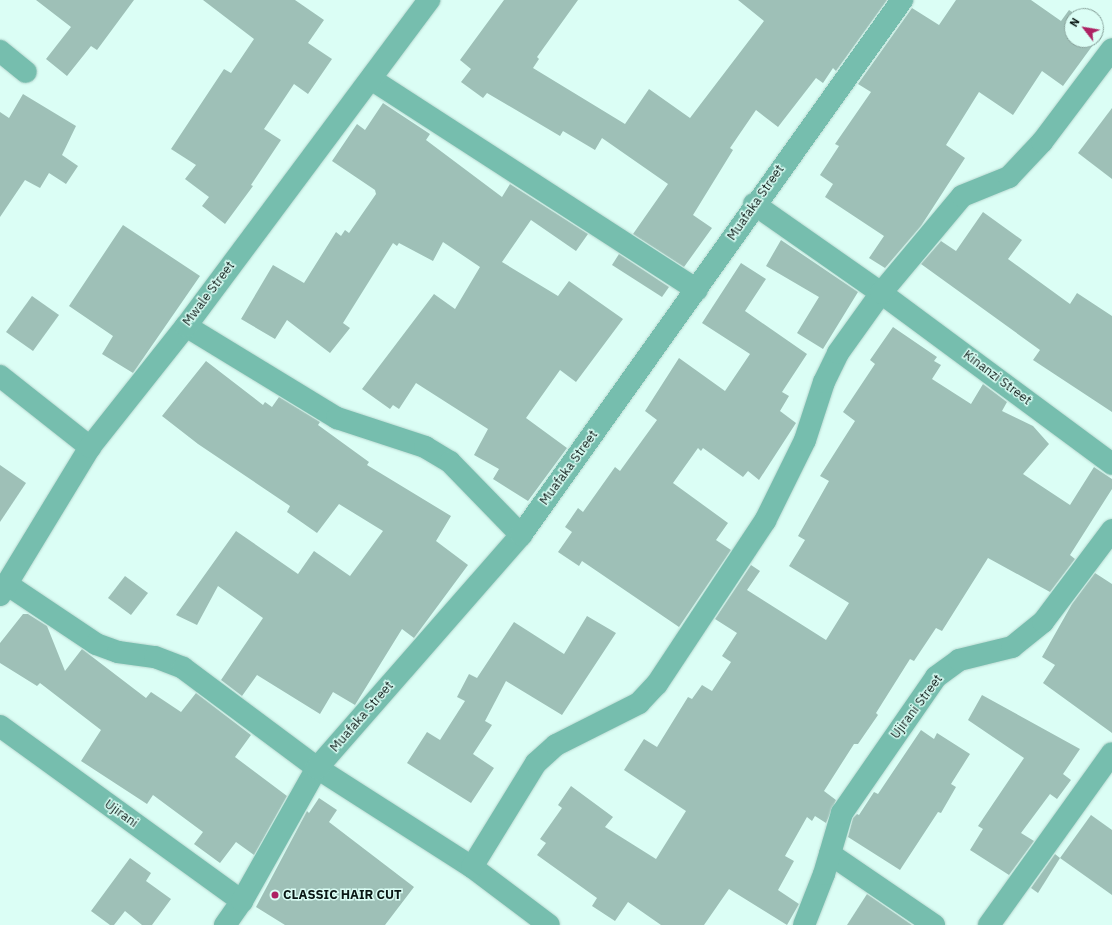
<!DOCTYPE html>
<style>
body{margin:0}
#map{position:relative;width:1112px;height:925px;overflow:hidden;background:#dbfef5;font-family:"IBM Plex Sans",sans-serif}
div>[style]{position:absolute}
.building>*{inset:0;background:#9ec0b7}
.roads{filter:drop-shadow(0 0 1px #bad9d1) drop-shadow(0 0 1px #bad9d1)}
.minor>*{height:22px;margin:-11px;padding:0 11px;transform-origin:11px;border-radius:11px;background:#76beae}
.dots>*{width:11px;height:11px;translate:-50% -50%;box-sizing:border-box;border:2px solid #dbfef5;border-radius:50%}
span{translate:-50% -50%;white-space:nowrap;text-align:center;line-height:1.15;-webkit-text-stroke:3px #dbfef5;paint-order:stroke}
.street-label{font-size:13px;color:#0a1714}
.poi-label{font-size:13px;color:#0a1714;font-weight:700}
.left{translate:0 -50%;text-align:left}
.north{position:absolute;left:1064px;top:8px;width:40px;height:40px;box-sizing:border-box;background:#dbfef5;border:1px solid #87a29b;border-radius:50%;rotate:301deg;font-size:11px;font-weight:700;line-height:16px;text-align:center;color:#0a1714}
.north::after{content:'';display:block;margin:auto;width:14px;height:18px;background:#ad2263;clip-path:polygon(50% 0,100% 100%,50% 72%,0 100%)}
</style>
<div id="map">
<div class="building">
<div style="clip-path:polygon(36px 0,134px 0,97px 50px,91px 46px,67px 76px,46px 59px,71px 27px)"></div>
<div style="clip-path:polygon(203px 0,295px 0,324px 20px,308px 43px,332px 59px,308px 94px,294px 84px,264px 129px,281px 140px,251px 185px,253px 186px,225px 224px,202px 206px,209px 197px,185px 179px,196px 165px,171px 149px,224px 69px,231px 73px,254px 39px)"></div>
<div style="clip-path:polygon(504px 0,578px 0,537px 57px,539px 59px,533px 68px,625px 124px,649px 89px,690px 118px,764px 21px,738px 0,887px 0,836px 71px,833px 68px,823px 83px,816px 78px,778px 127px,756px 110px,730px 148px,733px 150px,693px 215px,712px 228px,684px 267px,633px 234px,668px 184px,602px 138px,595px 150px,563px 131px,560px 136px,487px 93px,483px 98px,461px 82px,471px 69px,460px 60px)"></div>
<div style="clip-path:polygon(956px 0,1031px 0,1061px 21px,1069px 10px,1078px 16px,1072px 16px,1072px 40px,1096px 40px,1096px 30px,1101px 34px,1063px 86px,1042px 71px,1013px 115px,979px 92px,946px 145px,965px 158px,921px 226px,885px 268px,869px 258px,884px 236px,825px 197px,833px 184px,820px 175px,839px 146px,835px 144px,871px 92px,858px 84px,912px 8px,939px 25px)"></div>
<div style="clip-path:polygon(23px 94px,76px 126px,62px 155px,78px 166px,66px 184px,49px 173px,40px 188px,25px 180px,0 217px,0 112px,9px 118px)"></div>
<div style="clip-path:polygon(383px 103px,430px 134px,426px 140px,502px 197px,510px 184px,588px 234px,576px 251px,531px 220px,502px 262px,558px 296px,569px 281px,623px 319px,576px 382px,560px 370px,526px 418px,567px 448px,528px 501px,493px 479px,499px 469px,474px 455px,488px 429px,416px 383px,399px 409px,393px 405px,390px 409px,362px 389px,434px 294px,455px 309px,480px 267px,443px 242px,433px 261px,399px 243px,397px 246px,393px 243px,343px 323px,350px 328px,330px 353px,287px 320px,275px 339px,241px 319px,273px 265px,304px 283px,336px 232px,341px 236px,345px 230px,349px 233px,376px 194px,375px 190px,332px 161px,357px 124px,365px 130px)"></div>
<div style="clip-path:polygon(1112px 108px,1112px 179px,1078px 153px)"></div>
<div style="clip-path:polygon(983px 212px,1022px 240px,1008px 259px,1070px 304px,1077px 293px,1112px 316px,1112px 412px,1033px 360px,1040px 350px,921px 264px,941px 241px,956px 251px)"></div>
<div style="clip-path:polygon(123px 225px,200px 276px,133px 373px,102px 354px,113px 336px,69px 306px)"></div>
<div style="clip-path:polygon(781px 240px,858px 292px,823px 349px,797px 333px,819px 297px,766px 266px)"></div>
<div style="clip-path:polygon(619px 254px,669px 287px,662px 297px,612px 265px)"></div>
<div style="clip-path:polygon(741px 263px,766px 279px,745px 311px,807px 354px,782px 392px,789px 396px,780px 411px,796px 423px,759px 480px,748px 471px,743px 477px,703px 448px,701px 451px,698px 448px,673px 483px,728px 523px,716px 540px,731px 550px,679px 627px,582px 561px,579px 566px,558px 552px,572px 532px,565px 527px,578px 508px,583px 512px,615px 467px,620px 471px,657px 420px,645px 411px,679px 358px,725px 391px,750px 354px,702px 323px)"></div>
<div style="clip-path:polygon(32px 296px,59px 315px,33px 351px,6px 332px)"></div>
<div style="clip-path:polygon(893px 327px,937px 357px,934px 361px,941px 365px,932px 379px,971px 404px,983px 384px,1007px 402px,1002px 411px,1033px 426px,1049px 444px,1023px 474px,1070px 505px,1094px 467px,1112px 479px,1112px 489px,1070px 555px,1075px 559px,1050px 592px,988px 558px,942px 631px,936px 628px,914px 661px,910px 659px,876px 713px,878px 715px,858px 744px,854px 744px,824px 791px,836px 800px,826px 823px,815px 816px,812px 821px,807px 817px,785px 856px,794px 861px,778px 890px,799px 904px,787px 925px,729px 889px,704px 925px,661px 925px,628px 902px,615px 921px,592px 906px,597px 898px,537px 855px,546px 843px,540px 839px,562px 808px,558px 805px,571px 786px,613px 817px,605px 827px,656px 859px,686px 811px,624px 770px,644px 739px,657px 747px,688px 697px,692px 699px,702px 685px,712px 691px,731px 662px,722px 656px,737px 633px,715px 619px,751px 565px,760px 571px,747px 590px,826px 640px,849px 603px,789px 566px,805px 540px,798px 536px,829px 481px,820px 476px,855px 421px,843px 412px,875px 364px,870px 360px)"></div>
<div style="clip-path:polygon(206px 361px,263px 405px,265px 402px,272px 407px,279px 397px,320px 422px,318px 425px,369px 462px,367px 465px,451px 516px,436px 541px,468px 565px,414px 638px,402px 629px,355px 705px,333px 692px,320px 714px,257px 675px,242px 696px,221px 680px,263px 618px,218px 586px,197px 625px,176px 615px,236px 531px,298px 574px,314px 551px,350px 576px,383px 531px,339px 504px,317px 533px,287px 512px,290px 506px,198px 444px,162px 416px)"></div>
<div style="clip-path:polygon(0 465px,26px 483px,0 522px)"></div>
<div style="clip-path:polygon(1095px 573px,1112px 584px,1112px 733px,1043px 683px,1055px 665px,1042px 657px,1072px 604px)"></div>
<div style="clip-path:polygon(125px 576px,148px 593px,131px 615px,108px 598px)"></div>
<div style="clip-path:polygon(23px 614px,28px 614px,47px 626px,65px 671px,82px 649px,146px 698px,151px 692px,181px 712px,196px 693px,251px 735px,235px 757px,287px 796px,254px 855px,236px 842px,220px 863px,194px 844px,203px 832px,153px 795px,147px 804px,81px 761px,101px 730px,40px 683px,37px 686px,0 663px,0 643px)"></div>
<div style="clip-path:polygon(587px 616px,616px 633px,562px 715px,506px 681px,485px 721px,492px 725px,473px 754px,494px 768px,471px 803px,407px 763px,427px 732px,440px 740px,465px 701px,457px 697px,469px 674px,477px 678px,514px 622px,564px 654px)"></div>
<div style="clip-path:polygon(982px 695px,1080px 749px,1063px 774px,1071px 780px,1057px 799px,1050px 794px,1021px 833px,1034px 841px,1009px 875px,970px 850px,983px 829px,978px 826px,1024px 758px,968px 720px)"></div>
<div style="clip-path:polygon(921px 730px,934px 739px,937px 733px,970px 754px,951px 784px,956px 787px,941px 813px,938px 812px,900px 870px,848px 837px,853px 818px,857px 814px,859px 815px,874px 792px,878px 794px)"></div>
<div style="clip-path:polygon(319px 798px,337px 810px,329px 822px,414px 887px,385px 925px,285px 925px,256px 907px,307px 811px,309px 813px)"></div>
<div style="clip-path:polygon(1091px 815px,1112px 830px,1112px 895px,1060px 858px)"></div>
<div style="clip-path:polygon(1055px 854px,1060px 858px,1038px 893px,1031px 888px)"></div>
<div style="clip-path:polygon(130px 858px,151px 873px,146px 881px,171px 899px,152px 925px,142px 925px,125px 911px,114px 925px,110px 925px,91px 911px)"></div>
<div style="clip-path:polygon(867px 894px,912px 925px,847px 925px)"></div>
</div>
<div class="roads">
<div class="minor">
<div style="left:0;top:51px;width:33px;rotate:39deg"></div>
<div style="left:371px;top:79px;width:388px;rotate:32.9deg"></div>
<div style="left:754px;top:204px;width:155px;rotate:35deg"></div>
<div style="left:881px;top:293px;width:287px;rotate:36.5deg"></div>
<div style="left:186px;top:326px;width:177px;rotate:31.4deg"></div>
<div style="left:337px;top:418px;width:93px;rotate:18.2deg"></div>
<div style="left:425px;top:447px;width:29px;rotate:31deg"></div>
<div style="left:450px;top:462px;width:102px;rotate:45.8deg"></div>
<div style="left:0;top:376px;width:115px;rotate:38.3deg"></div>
<div style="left:8px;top:585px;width:106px;rotate:33.8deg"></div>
<div style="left:96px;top:644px;width:23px;rotate:20deg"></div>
<div style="left:118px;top:652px;width:37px;rotate:8deg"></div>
<div style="left:155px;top:657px;width:30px;rotate:21deg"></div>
<div style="left:183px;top:668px;width:167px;rotate:36.7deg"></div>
<div style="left:317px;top:768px;width:184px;rotate:32.6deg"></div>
<div style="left:472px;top:867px;width:96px;rotate:37deg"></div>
<div style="left:0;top:595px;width:173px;rotate:-58.7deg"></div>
<div style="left:90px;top:447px;width:154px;rotate:-51.6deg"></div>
<div style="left:186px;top:326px;width:407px;rotate:-53.3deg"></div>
<div style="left:0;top:726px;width:299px;rotate:35.9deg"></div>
<div style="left:830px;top:854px;width:126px;rotate:34.3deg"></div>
<div style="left:472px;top:867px;width:122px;rotate:-58.4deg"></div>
<div style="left:536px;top:763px;width:27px;rotate:-42deg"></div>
<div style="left:556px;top:745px;width:93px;rotate:-26.8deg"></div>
<div style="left:639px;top:703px;width:26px;rotate:-47deg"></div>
<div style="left:657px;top:684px;width:196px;rotate:-56.5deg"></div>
<div style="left:765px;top:521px;width:90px;rotate:-63.7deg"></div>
<div style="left:805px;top:440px;width:61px;rotate:-71.9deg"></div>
<div style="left:824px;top:382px;width:32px;rotate:-64deg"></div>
<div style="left:838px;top:353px;width:74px;rotate:-54.4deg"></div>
<div style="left:881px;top:293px;width:126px;rotate:-50.1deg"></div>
<div style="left:962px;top:196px;width:51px;rotate:-22deg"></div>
<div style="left:1009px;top:177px;width:48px;rotate:-46.7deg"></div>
<div style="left:1042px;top:142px;width:116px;rotate:-53deg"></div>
<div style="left:225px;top:925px;width:29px;rotate:-55deg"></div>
<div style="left:242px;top:901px;width:153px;rotate:-60.6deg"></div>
<div style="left:317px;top:768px;width:310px;rotate:-48.8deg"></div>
<div style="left:521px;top:535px;width:657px;rotate:-54.54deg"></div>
<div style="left:804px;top:925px;width:55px;rotate:-68.6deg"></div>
<div style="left:824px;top:874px;width:64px;rotate:-73.6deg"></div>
<div style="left:842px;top:813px;width:165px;rotate:-55.3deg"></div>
<div style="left:936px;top:677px;width:29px;rotate:-36deg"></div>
<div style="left:959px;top:660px;width:55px;rotate:-13.8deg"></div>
<div style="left:1012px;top:647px;width:40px;rotate:-39deg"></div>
<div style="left:1043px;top:622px;width:115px;rotate:-53.1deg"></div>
<div style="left:989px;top:925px;width:211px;rotate:-54.4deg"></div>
</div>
</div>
<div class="dots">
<div style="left:275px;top:895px;background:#ad2263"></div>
</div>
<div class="street-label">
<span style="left:756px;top:203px;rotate:-55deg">Muafaka Street</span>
<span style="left:209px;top:294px;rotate:-53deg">Mwale Street</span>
<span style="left:997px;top:378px;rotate:37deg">Kinanzi Street</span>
<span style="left:569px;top:468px;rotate:-54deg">Muafaka Street</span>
<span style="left:917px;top:707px;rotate:-53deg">Ujirani Street</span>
<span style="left:362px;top:717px;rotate:-49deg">Muafaka Street</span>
<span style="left:121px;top:814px;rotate:36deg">Ujirani</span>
</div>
<div class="poi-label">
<span class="left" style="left:283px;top:895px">CLASSIC HAIR CUT</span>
</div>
<div class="north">N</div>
</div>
